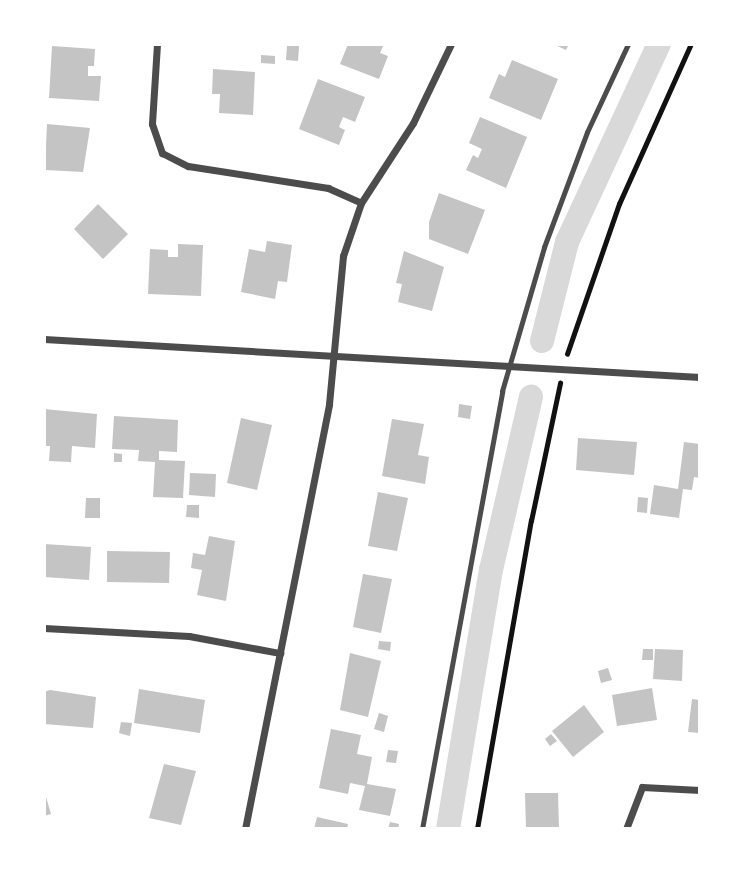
<!DOCTYPE html>
<style>
body{margin:0}
#map{position:relative;width:744px;height:873px;overflow:hidden;background:#fff;font-family:Merriweather,serif}
div>[style]{position:absolute}
.canal>*{height:24px;margin:-12px;padding:0 12px;transform-origin:12px;border-radius:12px;background:#d9d9d9}
.building>*{inset:0;background:#c4c4c4}
.path>*{height:4.5px;margin:-2.25px;padding:0 2.25px;transform-origin:2.25px;border-radius:2.25px;background:#111}
.service>*{height:5px;margin:-2.5px;padding:0 2.5px;transform-origin:2.5px;border-radius:2.5px;background:#4c4c4c}
.minor>*{height:7px;margin:-3.5px;padding:0 3.5px;transform-origin:3.5px;border-radius:3.5px;background:#4c4c4c}
span{translate:-50% -50%;white-space:nowrap;text-align:center;line-height:1.15;-webkit-text-stroke:6px #fff;paint-order:stroke}
.frame{position:absolute;inset:0;border:46px solid #fff;pointer-events:none}
</style>
<div id="map">
<div class="canal">
<div style="left:542px;top:341px;width:102px;rotate:-75.8deg"></div>
<div style="left:567px;top:242px;width:218px;rotate:-65.1deg"></div>
<div style="left:448px;top:829px;width:263px;rotate:-80.6deg"></div>
<div style="left:491px;top:570px;width:178px;rotate:-77deg"></div>
</div>
<div class="building">
<div style="clip-path:polygon(348px 44px,384px 44px,380px 53px,388px 56px,379px 79px,340px 64px)"></div>
<div style="clip-path:polygon(553px 44px,569px 44px,566px 50px)"></div>
<div style="clip-path:polygon(287px 45px,299px 46px,298px 61px,286px 60px)"></div>
<div style="clip-path:polygon(52px 46px,95px 49px,94px 66px,88px 66px,88px 76px,101px 76px,99px 101px,49px 98px)"></div>
<div style="clip-path:polygon(261px 55px,275px 56px,275px 64px,261px 63px)"></div>
<div style="clip-path:polygon(512px 60px,558px 79px,541px 120px,489px 98px,499px 74px,505px 77px)"></div>
<div style="clip-path:polygon(213px 69px,255px 72px,253px 115px,219px 113px,220px 94px,212px 94px)"></div>
<div style="clip-path:polygon(318px 79px,365px 97px,355px 122px,343px 117px,339px 127px,345px 130px,339px 145px,299px 129px)"></div>
<div style="clip-path:polygon(480px 117px,527px 137px,506px 188px,466px 170px,473px 155px,478px 158px,482px 149px,469px 143px)"></div>
<div style="clip-path:polygon(47px 124px,90px 128px,83px 172px,45px 170px)"></div>
<div style="clip-path:polygon(439px 193px,485px 210px,468px 254px,429px 239px,429px 222px)"></div>
<div style="clip-path:polygon(98px 204px,128px 234px,103px 259px,74px 229px)"></div>
<div style="clip-path:polygon(267px 241px,292px 245px,287px 282px,278px 281px,275px 299px,241px 292px,249px 249px,265px 252px)"></div>
<div style="clip-path:polygon(178px 244px,203px 245px,201px 296px,148px 294px,150px 249px,168px 250px,168px 257px,178px 257px)"></div>
<div style="clip-path:polygon(404px 251px,444px 267px,432px 311px,398px 302px,402px 284px,396px 283px)"></div>
<div style="clip-path:polygon(459px 404px,472px 406px,470px 419px,458px 417px)"></div>
<div style="clip-path:polygon(44px 409px,97px 414px,95px 448px,72px 446px,71px 462px,49px 461px,50px 446px,44px 446px)"></div>
<div style="clip-path:polygon(114px 416px,178px 420px,177px 452px,159px 451px,159px 460px,185px 461px,183px 498px,153px 497px,155px 462px,138px 461px,139px 450px,112px 449px)"></div>
<div style="clip-path:polygon(241px 418px,272px 425px,257px 490px,227px 483px)"></div>
<div style="clip-path:polygon(392px 419px,424px 424px,418px 455px,429px 457px,425px 484px,382px 476px)"></div>
<div style="clip-path:polygon(578px 438px,637px 442px,634px 475px,576px 470px)"></div>
<div style="clip-path:polygon(684px 442px,700px 444px,700px 478px,694px 477px,692px 490px,683px 489px,679px 518px,650px 514px,654px 485px,678px 489px)"></div>
<div style="clip-path:polygon(114px 453px,122px 454px,122px 462px,114px 462px)"></div>
<div style="clip-path:polygon(190px 473px,216px 474px,215px 497px,189px 495px)"></div>
<div style="clip-path:polygon(378px 492px,408px 498px,397px 551px,368px 546px)"></div>
<div style="clip-path:polygon(638px 497px,648px 498px,647px 513px,637px 512px)"></div>
<div style="clip-path:polygon(86px 498px,100px 498px,100px 518px,85px 518px)"></div>
<div style="clip-path:polygon(187px 505px,199px 505px,199px 518px,186px 517px)"></div>
<div style="clip-path:polygon(209px 536px,235px 541px,226px 601px,197px 595px,202px 570px,191px 568px,193px 553px,205px 555px)"></div>
<div style="clip-path:polygon(44px 544px,91px 547px,89px 580px,44px 577px)"></div>
<div style="clip-path:polygon(107px 551px,170px 552px,169px 583px,107px 582px)"></div>
<div style="clip-path:polygon(363px 574px,392px 579px,381px 633px,353px 627px)"></div>
<div style="clip-path:polygon(379px 641px,391px 642px,390px 651px,378px 649px)"></div>
<div style="clip-path:polygon(643px 649px,653px 649px,653px 660px,642px 660px)"></div>
<div style="clip-path:polygon(655px 649px,683px 650px,682px 681px,653px 679px)"></div>
<div style="clip-path:polygon(350px 653px,381px 661px,368px 717px,340px 710px)"></div>
<div style="clip-path:polygon(608px 668px,612px 680px,601px 683px,598px 671px)"></div>
<div style="clip-path:polygon(652px 688px,657px 720px,617px 726px,612px 695px)"></div>
<div style="clip-path:polygon(139px 689px,205px 700px,200px 733px,134px 723px)"></div>
<div style="clip-path:polygon(50px 690px,96px 697px,93px 728px,44px 724px,44px 692px)"></div>
<div style="clip-path:polygon(692px 699px,700px 700px,700px 733px,688px 732px)"></div>
<div style="clip-path:polygon(584px 705px,604px 732px,573px 757px,552px 731px)"></div>
<div style="clip-path:polygon(379px 713px,388px 716px,384px 732px,374px 729px)"></div>
<div style="clip-path:polygon(121px 722px,132px 723px,130px 736px,119px 733px)"></div>
<div style="clip-path:polygon(331px 729px,361px 735px,357px 754px,372px 757px,367px 784px,396px 789px,390px 816px,359px 810px,365px 786px,350px 783px,348px 794px,319px 788px)"></div>
<div style="clip-path:polygon(551px 734px,557px 741px,550px 746px,545px 739px)"></div>
<div style="clip-path:polygon(388px 750px,398px 751px,396px 763px,386px 762px)"></div>
<div style="clip-path:polygon(164px 764px,196px 771px,181px 825px,149px 818px)"></div>
<div style="clip-path:polygon(44px 790px,51px 814px,44px 816px)"></div>
<div style="clip-path:polygon(525px 793px,558px 793px,559px 829px,526px 829px)"></div>
<div style="clip-path:polygon(317px 817px,348px 824px,347px 829px,314px 829px)"></div>
<div style="clip-path:polygon(390px 822px,399px 824px,398px 829px,388px 829px)"></div>
</div>
<div class="path">
<div style="left:567px;top:354px;width:159px;rotate:-70.9deg"></div>
<div style="left:619px;top:204px;width:175px;rotate:-65.8deg"></div>
<div style="left:477px;top:829px;width:313px;rotate:-80.1deg"></div>
<div style="left:531px;top:521px;width:141px;rotate:-78.1deg"></div>
</div>
<div class="service">
<div style="left:422px;top:829px;width:445px;rotate:-79.6deg"></div>
<div style="left:502px;top:391px;width:150px;rotate:-73.7deg"></div>
<div style="left:544px;top:247px;width:123px;rotate:-69.5deg"></div>
<div style="left:587px;top:132px;width:97px;rotate:-65deg"></div>
</div>
<div class="minor">
<div style="left:157px;top:44px;width:80px;rotate:93.6deg"></div>
<div style="left:152px;top:124px;width:31px;rotate:71deg"></div>
<div style="left:162px;top:153px;width:29px;rotate:27deg"></div>
<div style="left:188px;top:166px;width:142px;rotate:8.9deg"></div>
<div style="left:328px;top:188px;width:36px;rotate:24deg"></div>
<div style="left:44px;top:339px;width:657px;rotate:3.32deg"></div>
<div style="left:44px;top:628px;width:145px;rotate:3.2deg"></div>
<div style="left:189px;top:636px;width:93px;rotate:10.6deg"></div>
<div style="left:245px;top:829px;width:433px;rotate:-78.8deg"></div>
<div style="left:329px;top:404px;width:149px;rotate:-84.6deg"></div>
<div style="left:343px;top:256px;width:56px;rotate:-71.2deg"></div>
<div style="left:361px;top:203px;width:95px;rotate:-57deg"></div>
<div style="left:413px;top:123px;width:88px;rotate:-64.3deg"></div>
<div style="left:626px;top:829px;width:45px;rotate:-69.1deg"></div>
<div style="left:642px;top:787px;width:58px;rotate:3deg"></div>
</div>
<div class="frame"></div>
</div>
